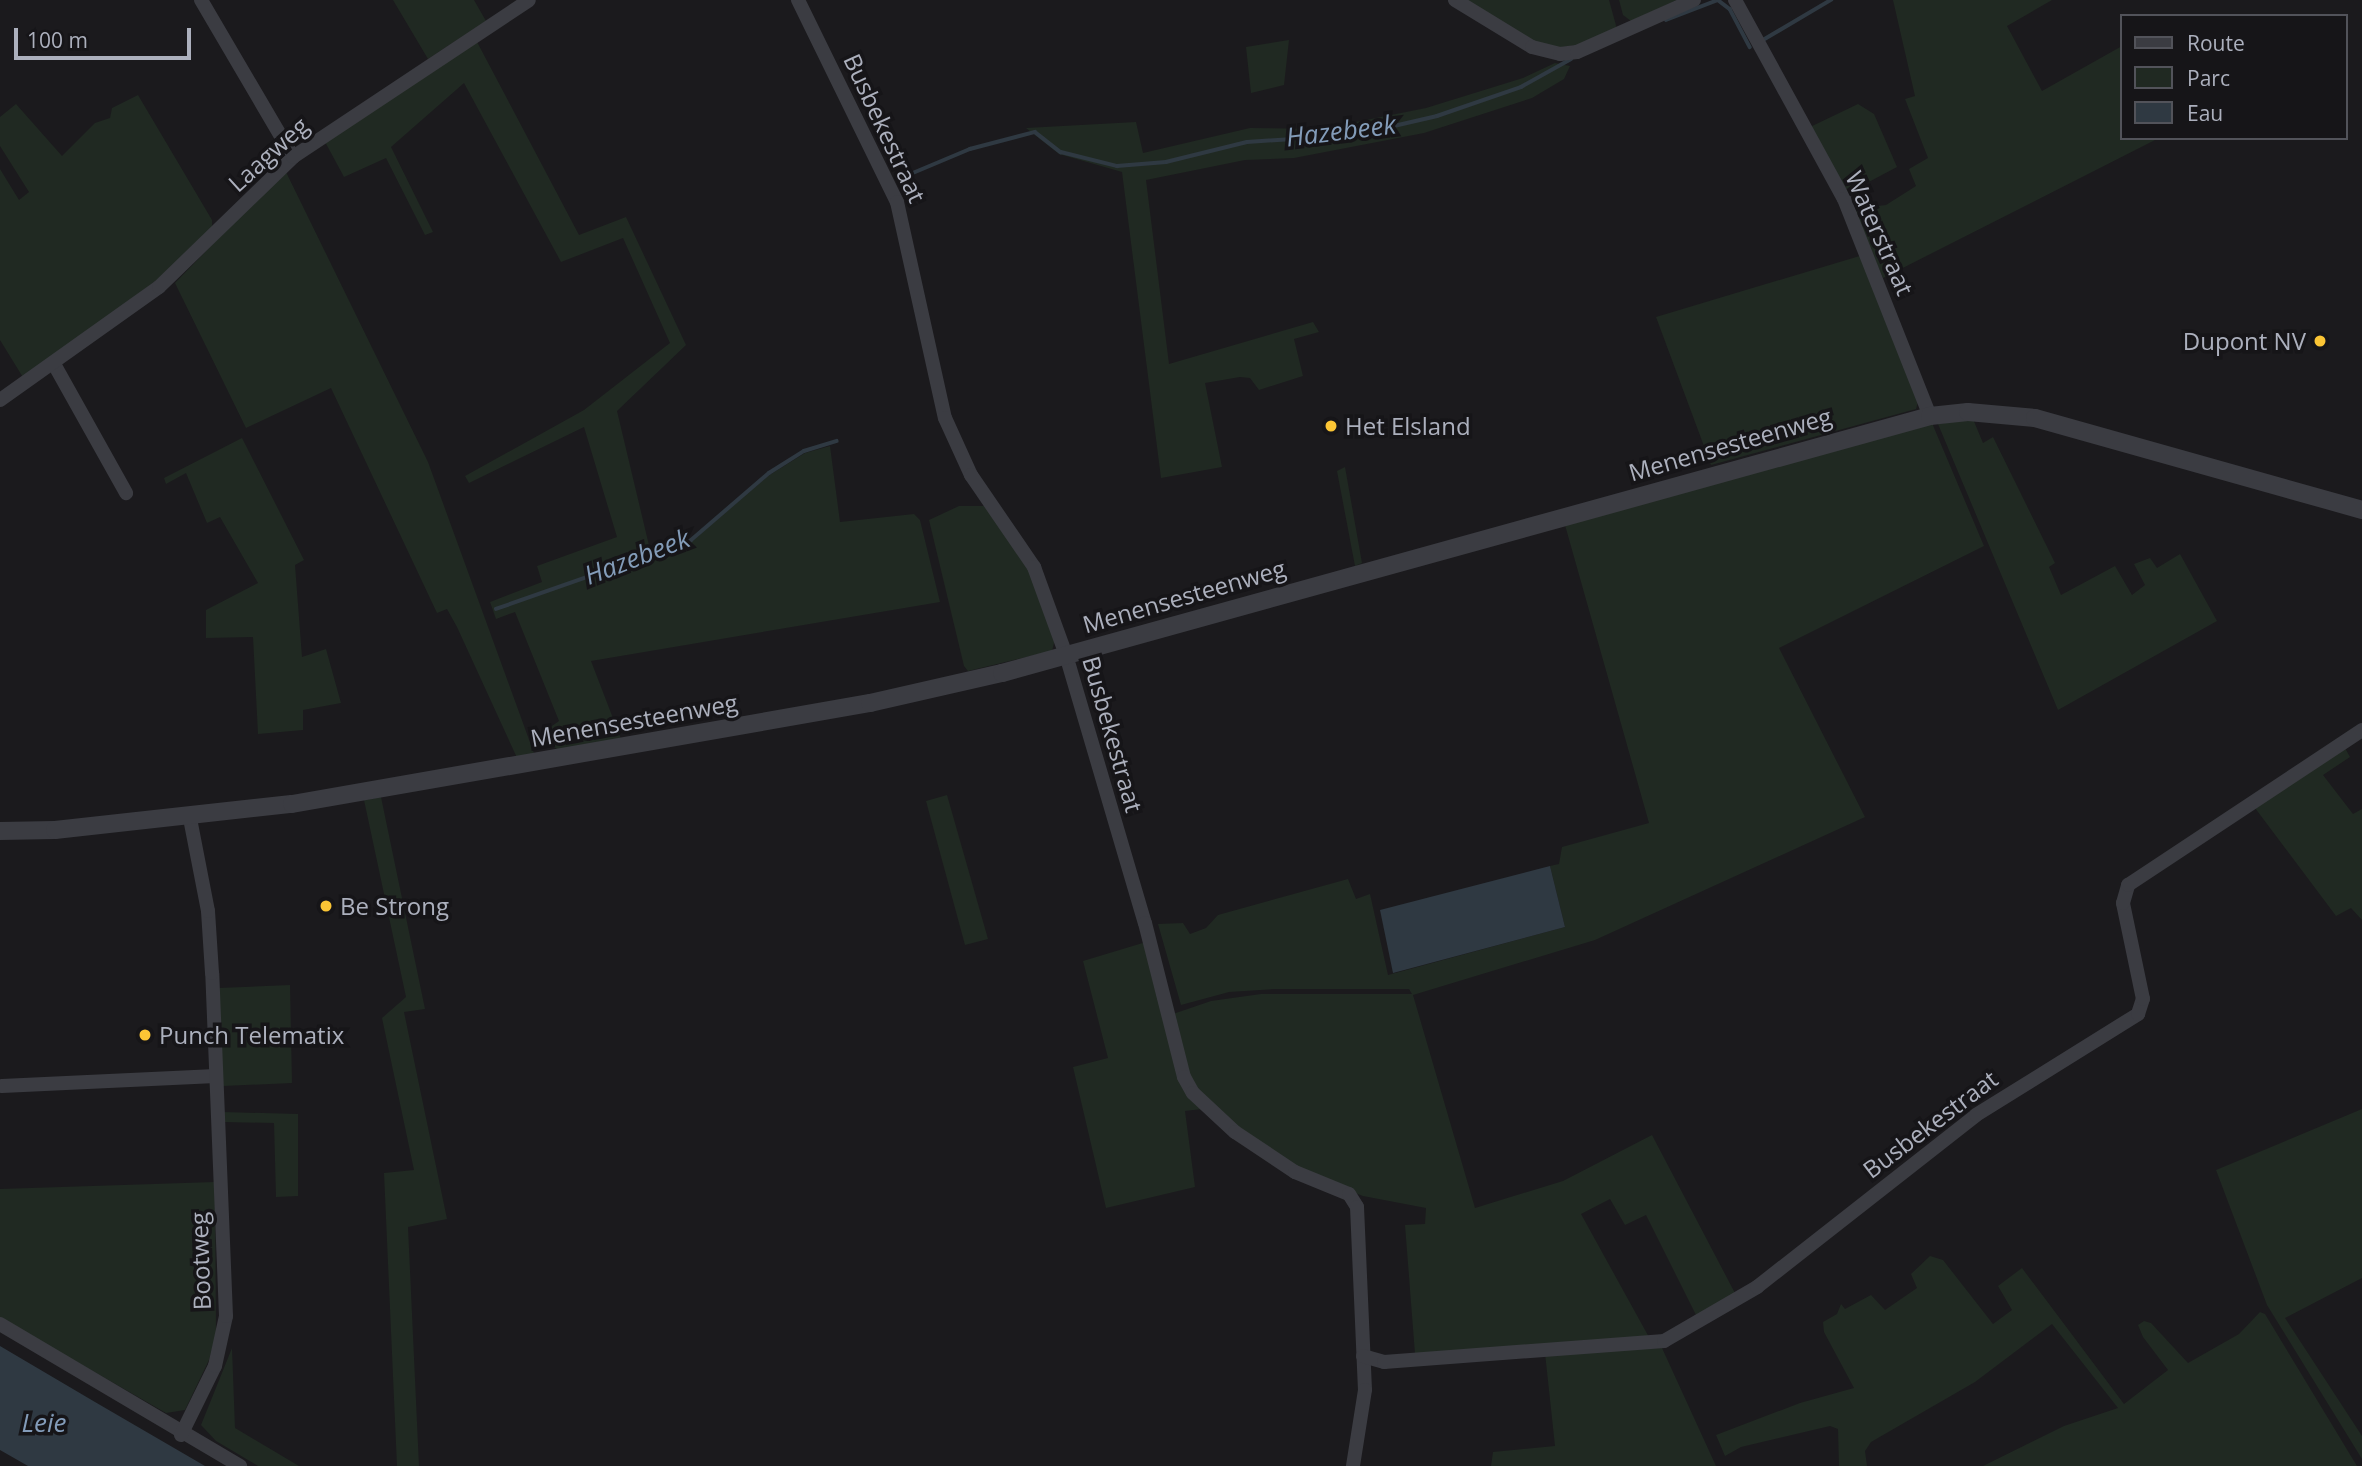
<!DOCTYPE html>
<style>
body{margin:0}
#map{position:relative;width:2362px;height:1466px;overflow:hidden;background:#1b1a1d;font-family:"Open Sans",sans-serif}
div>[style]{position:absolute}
.green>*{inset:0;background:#202922}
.water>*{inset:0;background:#2f3942}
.stream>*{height:3.5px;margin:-1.75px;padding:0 1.75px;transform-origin:1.75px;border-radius:1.75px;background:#2f3942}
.minor>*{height:14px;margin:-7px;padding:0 7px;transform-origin:7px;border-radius:7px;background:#3b3c42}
.tertiary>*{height:18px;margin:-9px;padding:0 9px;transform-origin:9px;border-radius:9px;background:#3b3c42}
.dots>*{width:19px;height:19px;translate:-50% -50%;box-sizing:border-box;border:4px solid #161518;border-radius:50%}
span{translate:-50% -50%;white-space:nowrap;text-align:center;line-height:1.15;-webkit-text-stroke:7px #161518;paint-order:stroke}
.street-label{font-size:24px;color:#acb0bd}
.poi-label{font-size:24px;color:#acb0bd}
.right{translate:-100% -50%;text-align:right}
.left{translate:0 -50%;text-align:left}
.water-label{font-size:26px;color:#839cb9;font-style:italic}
.legend{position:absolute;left:2120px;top:14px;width:228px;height:126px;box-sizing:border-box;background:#161518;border:2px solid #52535a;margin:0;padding:9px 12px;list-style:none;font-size:21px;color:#acb0bd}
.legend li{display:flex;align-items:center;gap:14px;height:35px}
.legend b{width:35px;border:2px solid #52535a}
.scale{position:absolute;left:14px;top:28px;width:177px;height:32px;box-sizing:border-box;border:4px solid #acb0bd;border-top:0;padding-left:9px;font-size:21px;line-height:24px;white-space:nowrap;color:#acb0bd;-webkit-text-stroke:5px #161518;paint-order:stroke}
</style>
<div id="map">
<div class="green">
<div style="clip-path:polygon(393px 0,474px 0,486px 21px,428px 59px)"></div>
<div style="clip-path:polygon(1461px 0,1609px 0,1617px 29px,1586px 44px,1546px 49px)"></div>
<div style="clip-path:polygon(1619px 0,1677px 0,1631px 21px,1623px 15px)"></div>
<div style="clip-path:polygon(1893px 0,2052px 0,2007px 26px,2042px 91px,2122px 46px,2122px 138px,2159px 138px,1883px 278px,1852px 209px,1886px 205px,1916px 186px,1909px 169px,1928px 158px,1905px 99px,1915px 96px)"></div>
<div style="clip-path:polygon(476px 40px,579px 235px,626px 217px,686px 345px,617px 411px,652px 558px,689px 544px,768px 476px,805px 453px,830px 446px,840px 522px,914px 514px,920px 520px,940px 602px,591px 661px,621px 739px,559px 750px,552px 746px,549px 728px,559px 721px,515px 612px,496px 619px,490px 602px,542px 582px,537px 566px,617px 537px,584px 427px,469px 483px,465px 476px,584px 410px,670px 343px,623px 238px,561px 262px,464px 83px,391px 147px,433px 232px,425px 235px,386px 158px,344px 177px,324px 140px)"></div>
<div style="clip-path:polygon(1289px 40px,1284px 85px,1251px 93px,1246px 47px)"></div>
<div style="clip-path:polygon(1555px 63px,1570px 66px,1564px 79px,1532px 98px,1424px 133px,1294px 158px,1245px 160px,1146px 180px,1169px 364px,1313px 322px,1319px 332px,1294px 339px,1303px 376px,1259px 390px,1250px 378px,1240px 377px,1205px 383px,1222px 467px,1161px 478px,1122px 172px,1059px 154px,1026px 128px,1136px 122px,1143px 153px,1250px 128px,1321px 129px,1426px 108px,1523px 78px)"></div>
<div style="clip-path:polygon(138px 95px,212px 220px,212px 231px,162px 276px,24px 379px,0 340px,0 169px,19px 200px,29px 192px,0 146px,0 117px,16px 104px,62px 156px,95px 123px,110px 118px,112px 108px)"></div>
<div style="clip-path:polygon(1858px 104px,1874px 114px,1897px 167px,1846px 194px,1808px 128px)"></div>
<div style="clip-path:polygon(285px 170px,428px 462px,535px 756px,518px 760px,457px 627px,447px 609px,437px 613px,331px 388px,246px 428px,175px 283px)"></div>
<div style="clip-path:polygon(1863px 255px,1918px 402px,1916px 409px,1711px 465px,1656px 317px)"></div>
<div style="clip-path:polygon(1973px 419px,1983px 443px,1993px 437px,2055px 563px,2049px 567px,2061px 595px,2115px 566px,2132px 595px,2145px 585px,2134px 564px,2150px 558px,2157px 568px,2180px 554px,2217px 621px,2058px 710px,1938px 424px)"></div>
<div style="clip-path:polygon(1932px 423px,1984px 546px,1779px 648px,1865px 817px,1595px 940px,1413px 995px,1475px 1208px,1563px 1181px,1652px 1135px,1736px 1295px,1698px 1319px,1646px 1215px,1625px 1225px,1610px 1199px,1581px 1214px,1650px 1339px,1415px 1354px,1405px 1225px,1425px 1224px,1426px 1208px,1363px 1196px,1322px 1180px,1283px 1159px,1216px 1111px,1191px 1082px,1173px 1014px,1211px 1001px,1261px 994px,1412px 994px,1409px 989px,1274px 989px,1229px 992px,1181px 1005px,1158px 924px,1183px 923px,1190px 934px,1206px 928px,1218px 915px,1348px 879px,1356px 899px,1370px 894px,1388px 975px,1565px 927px,1550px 866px,1559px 864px,1562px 847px,1649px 823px,1565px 525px)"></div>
<div style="clip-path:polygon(242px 438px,304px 560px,295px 565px,302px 657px,326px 649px,341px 703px,303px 710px,303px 730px,258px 734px,253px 637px,206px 638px,206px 610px,258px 583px,220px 517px,207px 523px,186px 473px,166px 484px,164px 478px)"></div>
<div style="clip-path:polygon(1345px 467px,1362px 563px,1355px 566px,1337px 471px)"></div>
<div style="clip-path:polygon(959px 506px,985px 506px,1032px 574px,1055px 639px,1052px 651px,968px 671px,964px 666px,929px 520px)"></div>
<div style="clip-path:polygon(2345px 748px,2350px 757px,2323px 775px,2353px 814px,2362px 809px,2362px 920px,2351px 908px,2336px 916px,2255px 808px)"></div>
<div style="clip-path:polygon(947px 795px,988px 939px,965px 945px,926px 801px)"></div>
<div style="clip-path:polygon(381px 797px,425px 1009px,404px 1012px,447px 1219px,408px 1227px,419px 1466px,397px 1466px,384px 1173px,414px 1170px,382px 1018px,406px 997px,364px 800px)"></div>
<div style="clip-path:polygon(1146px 942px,1202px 1109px,1185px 1111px,1195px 1187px,1106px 1208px,1073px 1067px,1108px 1058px,1083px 961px)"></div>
<div style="clip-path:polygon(290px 985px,292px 1083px,223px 1086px,219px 988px)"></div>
<div style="clip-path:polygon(2362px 1109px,2362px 1278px,2285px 1318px,2362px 1436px,2362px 1459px,2267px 1305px,2216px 1170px)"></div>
<div style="clip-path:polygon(223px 1112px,298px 1114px,298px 1196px,276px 1197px,274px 1123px,224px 1122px)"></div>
<div style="clip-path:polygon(215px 1182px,216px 1335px,209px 1360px,185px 1410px,166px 1413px,0 1318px,0 1189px)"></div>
<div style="clip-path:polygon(1930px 1256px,1943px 1260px,1993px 1324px,2012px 1310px,1998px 1286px,2022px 1268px,2124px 1404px,2168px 1370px,2143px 1337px,2138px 1325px,2144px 1321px,2151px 1323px,2188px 1363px,2239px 1334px,2260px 1312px,2265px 1314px,2357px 1466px,1983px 1466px,2064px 1426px,2118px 1408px,2052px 1324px,1975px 1382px,1871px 1442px,1865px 1451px,1867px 1466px,1839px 1466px,1838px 1429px,1830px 1426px,1741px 1447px,1725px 1456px,1716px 1435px,1800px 1403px,1854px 1388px,1824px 1332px,1823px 1322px,1837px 1314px,1841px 1304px,1845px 1309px,1871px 1295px,1885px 1310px,1917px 1288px,1911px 1274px)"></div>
<div style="clip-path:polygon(232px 1348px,235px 1428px,299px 1466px,258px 1466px,216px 1441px,201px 1425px)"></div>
<div style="clip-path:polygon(1662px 1348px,1716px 1466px,1491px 1466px,1493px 1452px,1555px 1446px,1545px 1353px)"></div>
</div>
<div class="water">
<div style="clip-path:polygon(1550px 866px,1565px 927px,1393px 973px,1380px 910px)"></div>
<div style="clip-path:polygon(0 1346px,95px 1402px,205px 1466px,28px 1466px,0 1450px)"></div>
</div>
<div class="stream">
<div style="left:1666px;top:20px;width:56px;rotate:-21deg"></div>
<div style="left:1718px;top:0;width:15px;rotate:37deg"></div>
<div style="left:1730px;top:9px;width:43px;rotate:62.2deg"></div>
<div style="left:1763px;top:40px;width:79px;rotate:-30.5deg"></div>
<div style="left:901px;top:178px;width:75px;rotate:-22.8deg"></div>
<div style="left:970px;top:149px;width:67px;rotate:-14.7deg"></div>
<div style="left:1035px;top:132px;width:33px;rotate:38deg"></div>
<div style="left:1061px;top:152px;width:58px;rotate:14deg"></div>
<div style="left:1117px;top:166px;width:49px;rotate:-4.7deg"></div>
<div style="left:1166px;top:162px;width:83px;rotate:-13.9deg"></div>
<div style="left:1247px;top:142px;width:108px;rotate:-3.7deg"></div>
<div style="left:1355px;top:135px;width:84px;rotate:-13deg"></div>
<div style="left:1437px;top:116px;width:89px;rotate:-19deg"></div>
<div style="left:1521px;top:87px;width:57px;rotate:-29.2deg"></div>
<div style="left:496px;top:609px;width:206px;rotate:-19.3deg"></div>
<div style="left:690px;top:541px;width:104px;rotate:-40.7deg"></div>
<div style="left:769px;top:473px;width:41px;rotate:-32.2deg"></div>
<div style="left:804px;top:451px;width:34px;rotate:-17deg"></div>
</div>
<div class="minor">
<div style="left:201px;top:0;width:182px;rotate:59.6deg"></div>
<div style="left:798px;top:0;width:225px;rotate:63.9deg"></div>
<div style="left:897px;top:202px;width:221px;rotate:77.5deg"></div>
<div style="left:945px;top:418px;width:63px;rotate:65.5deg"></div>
<div style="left:971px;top:475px;width:112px;rotate:55.6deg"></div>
<div style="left:1034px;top:567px;width:94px;rotate:70deg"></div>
<div style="left:1066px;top:655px;width:279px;rotate:73.6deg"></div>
<div style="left:1145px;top:923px;width:159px;rotate:75.8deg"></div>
<div style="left:1184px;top:1077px;width:18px;rotate:61deg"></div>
<div style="left:1193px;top:1093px;width:57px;rotate:42.9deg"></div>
<div style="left:1235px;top:1132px;width:72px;rotate:33.7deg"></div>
<div style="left:1295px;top:1172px;width:58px;rotate:22.2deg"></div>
<div style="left:1349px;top:1194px;width:15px;rotate:58deg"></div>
<div style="left:1357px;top:1207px;width:183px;rotate:87.5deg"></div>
<div style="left:1365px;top:1390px;width:77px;rotate:99deg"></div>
<div style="left:1455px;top:0;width:90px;rotate:31.4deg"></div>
<div style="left:1532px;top:47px;width:29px;rotate:14deg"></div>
<div style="left:1560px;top:54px;width:17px;rotate:-7deg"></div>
<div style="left:1577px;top:52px;width:128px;rotate:-24deg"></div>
<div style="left:1735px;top:0;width:227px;rotate:61.3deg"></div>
<div style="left:1844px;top:199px;width:233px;rotate:68.4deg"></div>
<div style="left:54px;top:364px;width:148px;rotate:60.8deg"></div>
<div style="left:0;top:400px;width:195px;rotate:-35.4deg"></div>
<div style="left:159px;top:287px;width:187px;rotate:-44.1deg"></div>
<div style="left:293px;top:157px;width:283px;rotate:-33.6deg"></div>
<div style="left:2px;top:1086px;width:214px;rotate:-2.7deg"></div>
<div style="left:0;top:1324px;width:279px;rotate:30.6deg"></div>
<div style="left:1363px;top:1356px;width:22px;rotate:16deg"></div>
<div style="left:1384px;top:1362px;width:281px;rotate:-4.3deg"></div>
<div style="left:1664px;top:1341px;width:108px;rotate:-30.1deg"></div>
<div style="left:1757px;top:1287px;width:278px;rotate:-38.1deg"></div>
<div style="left:1976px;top:1115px;width:191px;rotate:-31.9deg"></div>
<div style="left:2138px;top:1014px;width:16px;rotate:-72deg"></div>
<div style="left:2143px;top:999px;width:98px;rotate:-101.8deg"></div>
<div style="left:2123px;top:903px;width:19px;rotate:-74deg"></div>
<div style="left:2128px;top:885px;width:281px;rotate:-33.5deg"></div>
<div style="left:181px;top:1435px;width:77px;rotate:-63.8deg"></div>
<div style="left:215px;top:1366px;width:51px;rotate:-77.6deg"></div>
<div style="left:226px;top:1316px;width:343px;rotate:-92.3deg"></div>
<div style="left:212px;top:973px;width:62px;rotate:-93.7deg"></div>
<div style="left:208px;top:911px;width:95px;rotate:-101deg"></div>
</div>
<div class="tertiary">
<div style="left:0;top:831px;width:55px;rotate:-1deg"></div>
<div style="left:55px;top:830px;width:238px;rotate:-6.3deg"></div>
<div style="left:292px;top:804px;width:587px;rotate:-9.91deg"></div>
<div style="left:870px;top:703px;width:135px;rotate:-12.8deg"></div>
<div style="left:1002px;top:673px;width:963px;rotate:-15.48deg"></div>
<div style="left:1930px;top:416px;width:38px;rotate:-6deg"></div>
<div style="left:1968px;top:412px;width:67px;rotate:5.1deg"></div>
<div style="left:2035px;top:418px;width:340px;rotate:15.7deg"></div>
</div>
<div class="dots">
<div style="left:2320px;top:341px;background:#fbc535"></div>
<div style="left:1331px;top:426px;background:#fbc535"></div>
<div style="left:326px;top:906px;background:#fbc535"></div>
<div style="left:145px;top:1035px;background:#fbc535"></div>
</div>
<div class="street-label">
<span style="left:885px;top:128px;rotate:65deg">Busbekestraat</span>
<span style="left:268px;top:154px;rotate:-42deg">Laagweg</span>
<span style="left:1880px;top:233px;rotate:66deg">Waterstraat</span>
<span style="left:1730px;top:444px;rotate:-16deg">Menensesteenweg</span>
<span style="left:1184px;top:596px;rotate:-16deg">Menensesteenweg</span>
<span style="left:634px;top:720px;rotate:-10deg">Menensesteenweg</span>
<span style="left:1113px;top:734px;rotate:74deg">Busbekestraat</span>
<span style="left:1930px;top:1124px;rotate:-37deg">Busbekestraat</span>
<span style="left:200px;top:1261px;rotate:-92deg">Bootweg</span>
</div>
<div class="poi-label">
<span class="right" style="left:2306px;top:341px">Dupont NV</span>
<span class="left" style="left:1345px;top:426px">Het Elsland</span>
<span class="left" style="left:340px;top:906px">Be Strong</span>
<span class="left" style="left:159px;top:1035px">Punch Telematix</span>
</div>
<div class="water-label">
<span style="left:1341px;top:131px;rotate:-7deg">Hazebeek</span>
<span style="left:637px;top:557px;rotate:-21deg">Hazebeek</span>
<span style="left:44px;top:1423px">Leie</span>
</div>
<ul class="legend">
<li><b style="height:9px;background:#3b3c42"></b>Route</li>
<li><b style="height:19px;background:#202922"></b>Parc</li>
<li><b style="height:19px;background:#2f3942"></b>Eau</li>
</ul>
<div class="scale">100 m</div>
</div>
